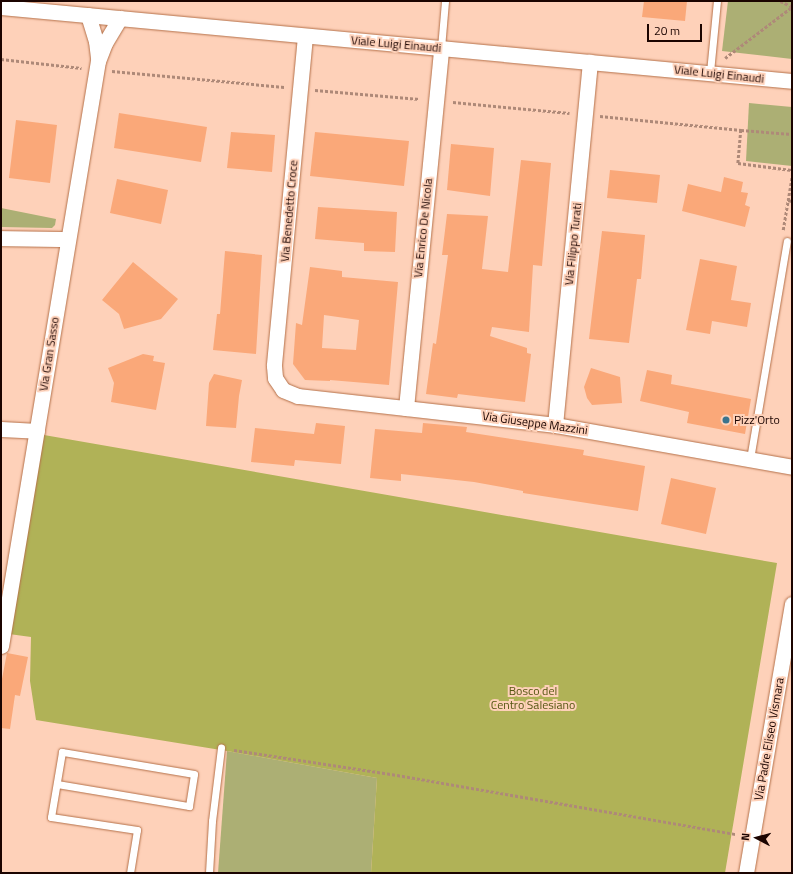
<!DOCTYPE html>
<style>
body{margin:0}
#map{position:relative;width:793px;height:874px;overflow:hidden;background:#fed1b9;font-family:"Titillium Web",sans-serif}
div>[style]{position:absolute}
.green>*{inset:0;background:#acaf74}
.forest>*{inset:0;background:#b0b257}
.building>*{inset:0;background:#faa879}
.path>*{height:2.5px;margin-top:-1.25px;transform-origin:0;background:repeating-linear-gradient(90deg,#ae8978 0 3px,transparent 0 5px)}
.roads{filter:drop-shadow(0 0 1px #b5714a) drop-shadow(0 0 1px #b5714a)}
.service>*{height:7px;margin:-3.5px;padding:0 3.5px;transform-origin:3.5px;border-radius:3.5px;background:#fff}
.minor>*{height:15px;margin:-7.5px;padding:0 7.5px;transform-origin:7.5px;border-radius:7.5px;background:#fff}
.dots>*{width:11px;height:11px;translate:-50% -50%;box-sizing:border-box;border:2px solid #fed1b9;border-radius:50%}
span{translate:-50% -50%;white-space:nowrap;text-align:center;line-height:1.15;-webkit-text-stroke:4px #fed1b9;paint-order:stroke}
.street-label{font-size:12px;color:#1b0400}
.poi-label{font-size:12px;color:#1b0400}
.left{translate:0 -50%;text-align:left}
.park-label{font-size:12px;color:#555612}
.frame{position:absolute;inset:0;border:2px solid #1b0400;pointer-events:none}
.north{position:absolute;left:737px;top:818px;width:40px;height:40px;-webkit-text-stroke:3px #fed1b9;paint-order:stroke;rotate:276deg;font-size:11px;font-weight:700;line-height:16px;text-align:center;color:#1b0400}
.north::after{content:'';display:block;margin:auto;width:14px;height:18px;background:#1b0400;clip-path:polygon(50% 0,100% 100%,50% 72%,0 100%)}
.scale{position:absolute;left:647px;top:24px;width:55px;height:18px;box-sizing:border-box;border:2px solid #1b0400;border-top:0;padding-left:5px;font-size:12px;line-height:14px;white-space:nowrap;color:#1b0400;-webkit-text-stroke:3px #fed1b9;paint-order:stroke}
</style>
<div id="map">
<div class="green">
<div style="clip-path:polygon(728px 1px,792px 1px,792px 59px,722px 51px)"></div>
<div style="clip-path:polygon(749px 103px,792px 107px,792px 166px,746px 161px)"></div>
<div style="clip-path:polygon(1px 208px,56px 219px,55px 225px,52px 228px,1px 227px)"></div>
<div style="clip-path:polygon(227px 751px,377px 778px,371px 873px,218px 873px)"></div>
</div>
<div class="forest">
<div style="clip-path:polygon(44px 435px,777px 563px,725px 873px,371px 873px,377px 778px,227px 751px,36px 720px,30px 681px,31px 637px,9px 634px)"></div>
</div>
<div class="building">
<div style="clip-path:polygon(644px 1px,687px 1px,685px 21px,642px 17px)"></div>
<div style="clip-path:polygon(119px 113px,207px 127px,201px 162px,114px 148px)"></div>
<div style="clip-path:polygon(16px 120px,57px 125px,50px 183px,9px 178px)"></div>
<div style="clip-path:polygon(231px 132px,275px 135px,272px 172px,227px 168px)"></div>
<div style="clip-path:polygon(315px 132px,409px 141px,404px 186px,310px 176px)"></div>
<div style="clip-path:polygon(451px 144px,494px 148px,490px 196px,447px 190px)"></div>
<div style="clip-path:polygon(521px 160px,551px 163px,542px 266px,533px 265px,529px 332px,492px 327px,490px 336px,527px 348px,527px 353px,531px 354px,525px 402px,458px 394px,457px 398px,426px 394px,433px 343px,436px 344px,448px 255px,442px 255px,447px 214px,488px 216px,482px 269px,508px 272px)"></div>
<div style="clip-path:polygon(610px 170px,660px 175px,657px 203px,607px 198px)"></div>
<div style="clip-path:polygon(724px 177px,743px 182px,741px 192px,748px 193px,745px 205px,750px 207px,745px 227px,682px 211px,688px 184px,721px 192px)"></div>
<div style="clip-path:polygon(117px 179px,168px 190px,161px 224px,110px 213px)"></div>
<div style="clip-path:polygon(318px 207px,397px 212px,395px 252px,364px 251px,364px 243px,315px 239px)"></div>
<div style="clip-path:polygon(602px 231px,645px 235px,641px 279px,637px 279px,629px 343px,589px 339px)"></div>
<div style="clip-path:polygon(225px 251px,262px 255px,256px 354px,213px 350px,217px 314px,220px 314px)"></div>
<div style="clip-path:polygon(700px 259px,737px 266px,731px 300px,751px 303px,747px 327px,712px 321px,710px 334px,686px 330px)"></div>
<div style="clip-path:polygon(133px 262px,178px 299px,161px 319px,124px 329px,119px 314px,102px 300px)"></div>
<div style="clip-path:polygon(evenodd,310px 267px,342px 271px,342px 277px,398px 282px,389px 385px,330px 380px,330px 381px,305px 380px,293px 364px,296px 323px,302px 325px,310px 267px,324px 315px,359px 320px,356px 350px,322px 348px,324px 315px)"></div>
<div style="clip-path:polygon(143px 354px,154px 356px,153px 361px,165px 363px,156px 410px,111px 402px,114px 383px,108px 368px)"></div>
<div style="clip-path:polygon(591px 368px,620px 377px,622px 403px,592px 405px,587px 398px,584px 387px)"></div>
<div style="clip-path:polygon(647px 370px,672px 375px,671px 384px,751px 399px,745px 434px,687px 423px,689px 412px,640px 401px)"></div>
<div style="clip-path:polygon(214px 374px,242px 380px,239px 396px,236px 428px,206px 426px,209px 383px)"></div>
<div style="clip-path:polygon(316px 423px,345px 426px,341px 464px,295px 460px,294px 466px,251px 462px,255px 428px,314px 434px)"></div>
<div style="clip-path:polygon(423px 423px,467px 427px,466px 432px,584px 450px,583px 455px,645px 466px,638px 511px,523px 493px,523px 491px,474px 482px,401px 474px,401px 481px,370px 478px,375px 429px,422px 433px)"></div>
<div style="clip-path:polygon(671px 478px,716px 488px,706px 534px,661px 524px)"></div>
<div style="clip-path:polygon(7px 653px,28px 657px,20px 696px,15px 695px,10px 729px,1px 728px,1px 684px)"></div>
</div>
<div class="path">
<div style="left:725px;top:58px;width:84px;rotate:-37.3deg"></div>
<div style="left:792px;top:7px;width:14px;rotate:-155deg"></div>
<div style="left:1px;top:59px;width:81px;rotate:6.4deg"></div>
<div style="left:112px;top:71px;width:173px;rotate:5.3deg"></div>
<div style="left:315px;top:90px;width:105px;rotate:4.9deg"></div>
<div style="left:453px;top:102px;width:117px;rotate:5.4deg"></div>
<div style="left:600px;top:116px;width:142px;rotate:5.7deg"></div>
<div style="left:741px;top:130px;width:33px;rotate:95deg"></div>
<div style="left:738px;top:163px;width:54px;rotate:7.4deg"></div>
<div style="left:741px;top:130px;width:51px;rotate:4.5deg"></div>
<div style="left:788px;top:200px;width:4px;rotate:14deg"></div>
<div style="left:783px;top:230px;width:55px;rotate:-80.5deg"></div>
<div style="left:234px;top:750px;width:165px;rotate:8.7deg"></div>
<div style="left:397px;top:775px;width:344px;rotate:9.9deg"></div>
</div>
<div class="roads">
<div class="service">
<div style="left:441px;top:48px;width:47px;rotate:-85.1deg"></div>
<div style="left:710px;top:72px;width:71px;rotate:-84.4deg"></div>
<div style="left:750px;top:459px;width:221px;rotate:-80.4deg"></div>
<div style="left:57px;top:784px;width:134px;rotate:9.5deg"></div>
<div style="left:189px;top:806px;width:32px;rotate:-81deg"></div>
<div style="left:194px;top:774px;width:134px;rotate:-170.5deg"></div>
<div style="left:62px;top:752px;width:66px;rotate:99.6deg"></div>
<div style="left:51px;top:817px;width:87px;rotate:8.6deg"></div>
<div style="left:137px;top:830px;width:44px;rotate:99.2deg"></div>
<div style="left:209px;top:873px;width:52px;rotate:-86.7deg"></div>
<div style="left:212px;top:821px;width:74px;rotate:-83deg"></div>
</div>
<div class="minor">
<div style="left:1px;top:7px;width:794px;rotate:5.34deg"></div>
<div style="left:88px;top:15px;width:27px;rotate:73deg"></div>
<div style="left:96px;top:41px;width:17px;rotate:83deg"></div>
<div style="left:305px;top:36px;width:331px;rotate:95.4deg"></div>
<div style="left:274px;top:366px;width:12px;rotate:85deg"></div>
<div style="left:275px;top:378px;width:14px;rotate:56deg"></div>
<div style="left:283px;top:390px;width:16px;rotate:22deg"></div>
<div style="left:298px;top:396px;width:259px;rotate:6.4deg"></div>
<div style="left:555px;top:425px;width:241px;rotate:10deg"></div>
<div style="left:1px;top:238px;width:67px;rotate:0.9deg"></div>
<div style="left:406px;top:408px;width:362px;rotate:-84.4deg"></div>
<div style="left:555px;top:425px;width:365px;rotate:-84.5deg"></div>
<div style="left:1px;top:429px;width:36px;rotate:3deg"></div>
<div style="left:1px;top:646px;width:593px;rotate:-80.59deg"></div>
<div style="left:98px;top:61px;width:19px;rotate:-69deg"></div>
<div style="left:105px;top:43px;width:29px;rotate:-59deg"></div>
<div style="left:746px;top:873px;width:273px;rotate:-80.3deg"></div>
</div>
</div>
<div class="dots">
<div style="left:726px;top:420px;background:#3b738d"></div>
</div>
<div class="street-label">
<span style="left:396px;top:44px;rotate:5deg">Viale Luigi Einaudi</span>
<span style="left:719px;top:74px;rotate:6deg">Viale Luigi Einaudi</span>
<span style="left:289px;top:211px;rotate:-85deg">Via Benedetto Croce</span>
<span style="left:423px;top:228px;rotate:-84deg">Via Enrico De Nicola</span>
<span style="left:573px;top:244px;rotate:-84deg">Via Filippo Turati</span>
<span style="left:49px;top:354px;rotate:-81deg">Via Gran Sasso</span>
<span style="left:535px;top:423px;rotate:8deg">Via Giuseppe Mazzini</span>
<span style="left:769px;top:739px;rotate:-80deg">Via Padre Eliseo Vismara</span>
</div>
<div class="poi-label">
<span class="left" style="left:734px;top:420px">Pizz'Orto</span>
</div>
<div class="park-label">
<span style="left:533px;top:698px">Bosco del<br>Centro Salesiano</span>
</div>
<div class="frame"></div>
<div class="north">N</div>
<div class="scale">20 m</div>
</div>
